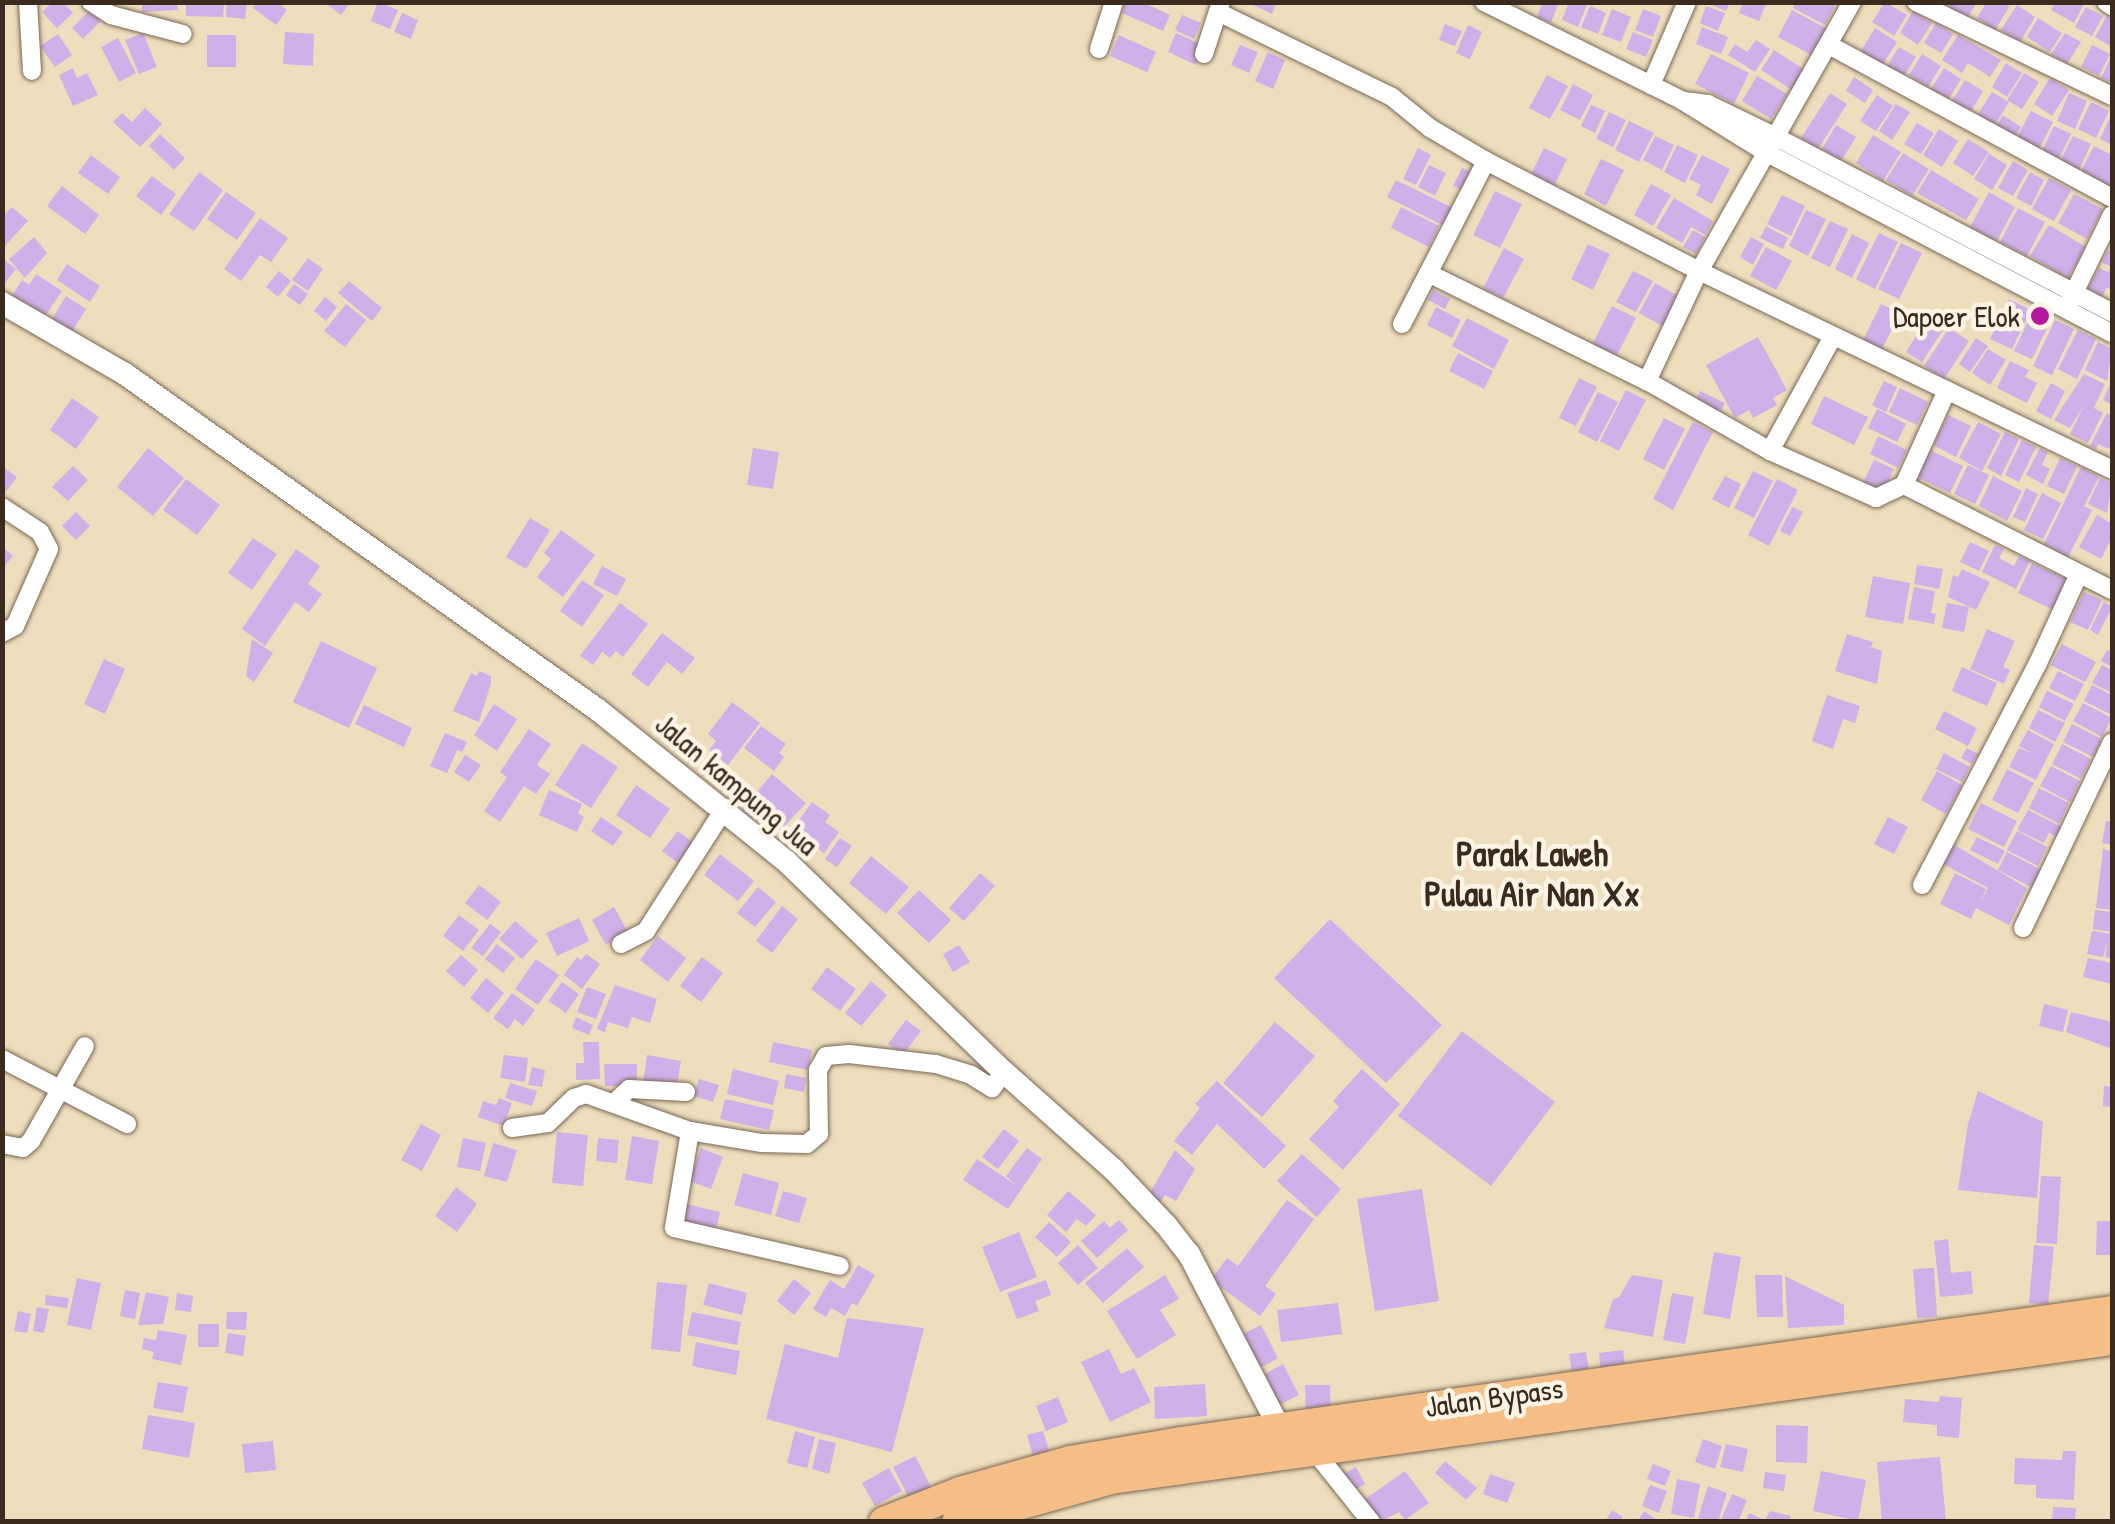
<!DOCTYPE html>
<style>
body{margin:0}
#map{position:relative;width:2115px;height:1524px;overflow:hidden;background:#eedebd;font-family:"Patrick Hand",sans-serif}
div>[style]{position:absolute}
.building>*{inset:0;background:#d0b0e9}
.roads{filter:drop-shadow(0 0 2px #7a6956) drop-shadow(0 0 2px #7a6956)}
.minor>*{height:18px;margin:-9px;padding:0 9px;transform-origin:9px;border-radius:9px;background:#fff}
.tertiary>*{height:22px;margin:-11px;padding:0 11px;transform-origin:11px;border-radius:11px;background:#fff}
.trunk>*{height:30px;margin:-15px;padding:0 15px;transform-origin:15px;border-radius:15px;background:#f6be87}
.dots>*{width:28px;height:28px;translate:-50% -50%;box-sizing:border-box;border:5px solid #fcf5e5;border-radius:50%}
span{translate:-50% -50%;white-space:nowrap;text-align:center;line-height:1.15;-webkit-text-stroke:9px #fcf5e5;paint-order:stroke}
.poi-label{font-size:30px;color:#3b2a1e}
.right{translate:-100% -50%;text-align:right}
.street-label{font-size:30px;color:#3b2a1e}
.quarter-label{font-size:35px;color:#3b2a1e;font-weight:700}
.frame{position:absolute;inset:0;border:5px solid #3b2a1e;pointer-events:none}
</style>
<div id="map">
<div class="building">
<div style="clip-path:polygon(53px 2px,63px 2px,73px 13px,57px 28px,42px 12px)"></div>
<div style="clip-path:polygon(142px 2px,177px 2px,178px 10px,142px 12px)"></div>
<div style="clip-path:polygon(186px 2px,224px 2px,223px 17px,186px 16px)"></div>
<div style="clip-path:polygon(227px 2px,247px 2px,245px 19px,226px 17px)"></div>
<div style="clip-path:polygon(257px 2px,277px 2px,287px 10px,276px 25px,253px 8px)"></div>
<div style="clip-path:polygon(324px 2px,351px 2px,341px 15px)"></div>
<div style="clip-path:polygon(378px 2px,398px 10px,390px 29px,371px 21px)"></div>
<div style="clip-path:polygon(1126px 2px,1142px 2px,1170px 15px,1163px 31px,1122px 13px)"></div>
<div style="clip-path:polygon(1247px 2px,1277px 2px,1272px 14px)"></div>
<div style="clip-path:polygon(1543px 2px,1558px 4px,1551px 23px,1537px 17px)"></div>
<div style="clip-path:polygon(1569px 2px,1587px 5px,1578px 27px,1562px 20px)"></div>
<div style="clip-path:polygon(1705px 2px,1730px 2px,1726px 11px)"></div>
<div style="clip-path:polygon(1743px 2px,1767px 2px,1759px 21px,1739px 13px)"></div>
<div style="clip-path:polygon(1796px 2px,1828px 2px,1835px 6px,1825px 25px,1793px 8px)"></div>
<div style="clip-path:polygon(1885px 2px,1907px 15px,1894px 36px,1872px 22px)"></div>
<div style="clip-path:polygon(1952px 2px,1977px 2px,1967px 19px,1949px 7px)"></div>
<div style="clip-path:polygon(1987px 2px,2010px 6px,1995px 30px,1977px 18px)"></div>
<div style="clip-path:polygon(2055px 2px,2085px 2px,2074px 23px,2051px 10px)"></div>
<div style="clip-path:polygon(2017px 5px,2035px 17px,2020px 42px,2001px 30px)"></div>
<div style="clip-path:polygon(1590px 6px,1606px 13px,1598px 34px,1581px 27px)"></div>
<div style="clip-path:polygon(1706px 6px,1725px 13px,1718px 31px,1700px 23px)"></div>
<div style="clip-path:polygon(2086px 7px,2103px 16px,2092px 36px,2075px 27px)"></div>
<div style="clip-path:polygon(1612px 9px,1631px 17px,1621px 42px,1602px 35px)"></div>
<div style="clip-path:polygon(1643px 9px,1661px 16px,1653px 37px,1635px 30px)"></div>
<div style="clip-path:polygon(90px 10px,101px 21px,83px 39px,72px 28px)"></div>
<div style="clip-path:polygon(1792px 10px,1829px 30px,1815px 57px,1778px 37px)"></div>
<div style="clip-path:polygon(1913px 11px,1932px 23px,1918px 45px,1900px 33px)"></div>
<div style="clip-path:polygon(402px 13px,418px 20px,411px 39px,394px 32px)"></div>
<div style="clip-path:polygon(2108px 14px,2112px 17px,2112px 47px,2095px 37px)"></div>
<div style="clip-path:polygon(1182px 15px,1201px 23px,1194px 39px,1175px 30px)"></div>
<div style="clip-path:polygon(2038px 18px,2062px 33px,2050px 52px,2027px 37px)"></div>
<div style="clip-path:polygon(1936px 23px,1953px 34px,1941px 53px,1924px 43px)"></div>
<div style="clip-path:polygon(1445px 24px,1462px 31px,1455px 46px,1439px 40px)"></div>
<div style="clip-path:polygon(1468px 25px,1482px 32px,1470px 59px,1456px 53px)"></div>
<div style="clip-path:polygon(1702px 27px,1728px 37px,1721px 54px,1696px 44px)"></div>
<div style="clip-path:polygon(1875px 28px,1897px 42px,1879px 70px,1857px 57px)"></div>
<div style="clip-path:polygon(285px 32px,314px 34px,313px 66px,283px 64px)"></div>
<div style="clip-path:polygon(1633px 32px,1653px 40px,1646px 57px,1626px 49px)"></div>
<div style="clip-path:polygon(143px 33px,157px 67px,139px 74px,125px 40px)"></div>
<div style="clip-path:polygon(1176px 33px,1205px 46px,1196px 65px,1168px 52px)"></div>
<div style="clip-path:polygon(2065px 33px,2081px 42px,2067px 64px,2051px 54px)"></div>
<div style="clip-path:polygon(58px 34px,72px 55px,55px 67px,40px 46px)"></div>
<div style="clip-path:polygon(207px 35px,236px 35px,236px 67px,207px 67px)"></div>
<div style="clip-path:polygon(1119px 35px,1156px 52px,1147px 72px,1110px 56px)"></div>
<div style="clip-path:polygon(1958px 35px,2001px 60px,1990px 77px,1968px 63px,1962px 73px,1942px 60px)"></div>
<div style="clip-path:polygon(118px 38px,136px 73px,119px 82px,101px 47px)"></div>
<div style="clip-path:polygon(1756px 40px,1770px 49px,1755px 72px,1728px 55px,1735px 44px,1747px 52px)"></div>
<div style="clip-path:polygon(1240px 45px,1258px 52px,1249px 73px,1231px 65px)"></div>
<div style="clip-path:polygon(2092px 45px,2110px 54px,2099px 76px,2081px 67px)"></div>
<div style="clip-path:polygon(1899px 47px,1916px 57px,1903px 78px,1886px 68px)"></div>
<div style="clip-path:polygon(1774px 50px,1805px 70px,1792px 90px,1761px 70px)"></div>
<div style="clip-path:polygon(1268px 52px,1285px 60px,1273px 89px,1255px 81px)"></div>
<div style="clip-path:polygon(1711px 54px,1749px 73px,1734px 104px,1695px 84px)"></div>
<div style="clip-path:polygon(1922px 54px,1941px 66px,1928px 87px,1909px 75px)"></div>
<div style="clip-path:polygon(2112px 55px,2112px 83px,2101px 78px)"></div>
<div style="clip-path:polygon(2006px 63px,2022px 73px,2007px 97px,1992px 87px)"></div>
<div style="clip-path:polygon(73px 68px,77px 78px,87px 73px,98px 95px,73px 106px,59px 75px)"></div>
<div style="clip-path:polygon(1944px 68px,1961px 79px,1948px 100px,1931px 89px)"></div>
<div style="clip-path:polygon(2024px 73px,2039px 82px,2022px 109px,2007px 100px)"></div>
<div style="clip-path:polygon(1547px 75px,1568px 86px,1550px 119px,1529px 108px)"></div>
<div style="clip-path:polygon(1757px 76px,1787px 94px,1771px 119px,1742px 101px)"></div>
<div style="clip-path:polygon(1854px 77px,1873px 90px,1865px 103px,1846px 91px)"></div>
<div style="clip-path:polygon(2050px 78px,2069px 90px,2052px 116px,2034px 104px)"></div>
<div style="clip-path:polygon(1965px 80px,1983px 91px,1970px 113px,1952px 101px)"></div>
<div style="clip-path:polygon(1573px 84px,1593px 95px,1580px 120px,1560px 110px)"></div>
<div style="clip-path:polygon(1992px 92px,2009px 102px,1995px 125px,1978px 114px)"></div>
<div style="clip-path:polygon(1830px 93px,1847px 104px,1818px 149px,1801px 138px)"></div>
<div style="clip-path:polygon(2069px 93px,2087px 101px,2075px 129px,2057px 121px)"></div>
<div style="clip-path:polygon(1877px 95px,1893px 106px,1876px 131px,1860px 121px)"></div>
<div style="clip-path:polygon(2091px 102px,2109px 111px,2096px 138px,2078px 129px)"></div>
<div style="clip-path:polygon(1896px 104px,1910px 112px,1892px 140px,1879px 131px)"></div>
<div style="clip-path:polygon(1591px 105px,1605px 111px,1595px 133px,1581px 126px)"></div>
<div style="clip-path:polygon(145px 108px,162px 124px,140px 147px,113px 122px,122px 113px,132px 122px)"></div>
<div style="clip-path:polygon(2031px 111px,2053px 122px,2039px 149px,2017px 137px)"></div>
<div style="clip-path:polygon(1609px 112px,1626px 120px,1613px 147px,1596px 139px)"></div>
<div style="clip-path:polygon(2112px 113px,2112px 145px,2100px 139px)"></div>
<div style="clip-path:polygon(2003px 115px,2021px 127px,2013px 140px,1995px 128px)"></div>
<div style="clip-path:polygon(1629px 121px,1654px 133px,1639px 162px,1615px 150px)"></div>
<div style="clip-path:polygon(1917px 123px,1934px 133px,1921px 154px,1904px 144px)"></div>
<div style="clip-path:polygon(1836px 125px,1856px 137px,1841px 161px,1822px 149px)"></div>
<div style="clip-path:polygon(2054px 126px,2071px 134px,2059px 159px,2042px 151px)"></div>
<div style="clip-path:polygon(1939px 129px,1958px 141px,1942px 167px,1923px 155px)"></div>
<div style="clip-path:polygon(160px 134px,185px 158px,174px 170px,149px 146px)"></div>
<div style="clip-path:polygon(1873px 135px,1901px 152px,1883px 181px,1856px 163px)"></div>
<div style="clip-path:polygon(1655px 136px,1674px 145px,1662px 170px,1643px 160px)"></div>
<div style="clip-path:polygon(2073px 136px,2091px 144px,2079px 170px,2060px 161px)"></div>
<div style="clip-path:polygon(1968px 139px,1989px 152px,1973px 176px,1953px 163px)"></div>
<div style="clip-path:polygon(1677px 145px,1698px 155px,1685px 183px,1664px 172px)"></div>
<div style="clip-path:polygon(2094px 146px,2112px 155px,2112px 192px,2079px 175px)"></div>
<div style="clip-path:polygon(1418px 148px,1431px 155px,1416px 185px,1403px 179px)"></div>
<div style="clip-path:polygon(1544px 148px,1567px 159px,1553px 188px,1530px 176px)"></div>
<div style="clip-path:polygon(1903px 153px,1929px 169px,1912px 196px,1886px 180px)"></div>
<div style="clip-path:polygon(1989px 154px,2007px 165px,1992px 190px,1974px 179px)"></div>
<div style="clip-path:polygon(91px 155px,120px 177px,108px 194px,78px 173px)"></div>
<div style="clip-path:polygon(1702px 155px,1730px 169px,1712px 204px,1696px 195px,1701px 185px,1689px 179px)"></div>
<div style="clip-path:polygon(1601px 159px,1624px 170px,1606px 206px,1584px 194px)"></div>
<div style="clip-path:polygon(2013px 161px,2028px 170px,2013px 196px,1998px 188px)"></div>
<div style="clip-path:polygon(1429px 165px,1446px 173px,1435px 196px,1418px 187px)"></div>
<div style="clip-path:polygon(1462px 168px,1473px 173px,1464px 191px,1453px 186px)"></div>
<div style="clip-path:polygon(1931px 170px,1979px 199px,1966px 220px,1917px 193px)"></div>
<div style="clip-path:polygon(199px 172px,223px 190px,194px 231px,169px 214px)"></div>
<div style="clip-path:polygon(2030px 172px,2044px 180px,2031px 206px,2016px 198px)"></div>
<div style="clip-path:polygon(152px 176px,176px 194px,161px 215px,136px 196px)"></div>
<div style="clip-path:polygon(2049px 178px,2071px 190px,2054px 221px,2032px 209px)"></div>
<div style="clip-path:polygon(1396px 180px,1455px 209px,1446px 227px,1387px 197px)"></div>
<div style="clip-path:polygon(1651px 184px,1671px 195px,1653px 226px,1634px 215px)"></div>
<div style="clip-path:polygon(62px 186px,99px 215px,85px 234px,47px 206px)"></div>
<div style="clip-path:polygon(1495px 191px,1522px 204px,1500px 248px,1473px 235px)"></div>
<div style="clip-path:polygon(226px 192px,256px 213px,237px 240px,207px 219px)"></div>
<div style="clip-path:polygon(1989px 192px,2015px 207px,1997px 241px,1970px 227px)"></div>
<div style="clip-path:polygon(2074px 194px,2103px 209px,2087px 239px,2058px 223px)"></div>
<div style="clip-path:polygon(1782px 195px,1805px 206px,1791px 236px,1767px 224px)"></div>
<div style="clip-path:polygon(1674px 198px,1713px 221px,1705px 235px,1691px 227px,1682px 243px,1656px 228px)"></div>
<div style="clip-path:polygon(12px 207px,28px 221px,2px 249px,2px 217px)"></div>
<div style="clip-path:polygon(1401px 207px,1439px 226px,1429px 247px,1391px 228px)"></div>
<div style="clip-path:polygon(2018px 208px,2045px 222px,2027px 256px,2000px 242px)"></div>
<div style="clip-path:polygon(1806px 210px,1826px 219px,1808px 256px,1789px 246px)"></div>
<div style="clip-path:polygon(260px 218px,288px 238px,271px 262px,260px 255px,241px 281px,224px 269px)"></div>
<div style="clip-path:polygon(1830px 221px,1848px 229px,1830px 267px,1811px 258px)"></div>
<div style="clip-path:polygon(2049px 225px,2086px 247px,2068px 278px,2030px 256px)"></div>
<div style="clip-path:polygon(1766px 226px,1788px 238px,1783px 249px,1760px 238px)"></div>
<div style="clip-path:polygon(1693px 230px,1705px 237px,1696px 254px,1683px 247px)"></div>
<div style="clip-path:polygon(1879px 233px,1898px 242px,1875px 289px,1856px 279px)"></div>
<div style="clip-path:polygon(1852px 234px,1869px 243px,1852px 278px,1835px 269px)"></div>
<div style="clip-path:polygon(34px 237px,47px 253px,25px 278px,9px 259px)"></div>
<div style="clip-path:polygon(1751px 237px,1764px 244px,1753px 265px,1740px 257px)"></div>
<div style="clip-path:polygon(1901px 243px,1922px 253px,1899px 299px,1878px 289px)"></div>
<div style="clip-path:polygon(1588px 244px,1610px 254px,1593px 290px,1571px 279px)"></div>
<div style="clip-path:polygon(1766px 247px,1792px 261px,1776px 290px,1750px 276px)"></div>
<div style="clip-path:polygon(1504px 248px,1524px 259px,1503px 298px,1483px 288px)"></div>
<div style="clip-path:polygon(2108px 250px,2112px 253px,2112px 290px,2107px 287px,2102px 297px,2088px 289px,2099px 268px,2108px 272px,2111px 267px,2102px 262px)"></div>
<div style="clip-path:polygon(2px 258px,16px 269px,2px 287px)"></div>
<div style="clip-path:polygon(308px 258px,323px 269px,308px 291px,292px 280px)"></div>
<div style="clip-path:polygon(67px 264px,100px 286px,90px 302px,57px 280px)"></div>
<div style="clip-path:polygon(279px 271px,291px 281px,278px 297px,266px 287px)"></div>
<div style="clip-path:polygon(1633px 271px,1653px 281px,1636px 312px,1616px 302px)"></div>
<div style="clip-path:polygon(36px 274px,62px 291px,43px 319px,11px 297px,22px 280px,29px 285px)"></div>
<div style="clip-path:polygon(349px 281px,382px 308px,372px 321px,338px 293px)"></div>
<div style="clip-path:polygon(1655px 283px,1680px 297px,1664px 327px,1639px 313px)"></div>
<div style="clip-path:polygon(294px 284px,308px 294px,300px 305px,286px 295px)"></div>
<div style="clip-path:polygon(1433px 290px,1450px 299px,1445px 309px,1428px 300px)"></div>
<div style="clip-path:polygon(66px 296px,86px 309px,72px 332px,52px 319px)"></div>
<div style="clip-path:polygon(325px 297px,337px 307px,326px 321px,314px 311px)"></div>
<div style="clip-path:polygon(2009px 299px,2031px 310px,2012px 349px,1990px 339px)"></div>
<div style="clip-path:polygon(346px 304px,366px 320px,345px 347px,324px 331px)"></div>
<div style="clip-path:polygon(1881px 304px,1900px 313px,1881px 351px,1862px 342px)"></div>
<div style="clip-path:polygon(1612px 306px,1636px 318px,1615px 359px,1591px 347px)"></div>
<div style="clip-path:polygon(1436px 307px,1461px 320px,1452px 338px,1427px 325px)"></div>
<div style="clip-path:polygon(2033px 311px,2051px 320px,2032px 359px,2014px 351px)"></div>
<div style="clip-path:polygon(1928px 316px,1945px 327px,1922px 362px,1906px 352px)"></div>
<div style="clip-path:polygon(1467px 318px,1509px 340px,1494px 369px,1452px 346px)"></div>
<div style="clip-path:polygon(2055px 320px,2074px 329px,2052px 375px,2033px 366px)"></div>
<div style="clip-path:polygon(1949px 328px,1969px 341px,1944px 379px,1924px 366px)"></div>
<div style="clip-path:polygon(2078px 330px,2096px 339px,2077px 379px,2058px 369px)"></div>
<div style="clip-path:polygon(1758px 337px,1787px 390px,1773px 398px,1777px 405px,1753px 418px,1749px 410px,1735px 418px,1706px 365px)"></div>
<div style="clip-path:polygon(1976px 338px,1988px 346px,1970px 372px,1959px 364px)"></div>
<div style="clip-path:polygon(2098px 342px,2112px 349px,2107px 381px,2085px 370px)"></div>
<div style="clip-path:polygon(1988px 349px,2006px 360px,1990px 385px,1972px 373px)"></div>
<div style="clip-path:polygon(1458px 353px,1493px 371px,1484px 389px,1449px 371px)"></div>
<div style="clip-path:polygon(2010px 361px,2029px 370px,2025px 377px,2037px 383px,2027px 403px,1997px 388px)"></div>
<div style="clip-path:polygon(2084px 374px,2105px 384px,2094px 408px,2103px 413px,2088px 443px,2070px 434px,2085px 403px,2070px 428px,2054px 420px)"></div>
<div style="clip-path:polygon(1579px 378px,1597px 387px,1576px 426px,1559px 418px)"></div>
<div style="clip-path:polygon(2112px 380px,2112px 405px,2103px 400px)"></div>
<div style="clip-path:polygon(1884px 381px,1897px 387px,1886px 412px,1872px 405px)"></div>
<div style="clip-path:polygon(2051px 383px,2065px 391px,2051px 419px,2036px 411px)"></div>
<div style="clip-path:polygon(1900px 388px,1928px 402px,1917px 425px,1889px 412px)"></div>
<div style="clip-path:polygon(1626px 390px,1646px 400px,1619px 451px,1600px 441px)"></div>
<div style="clip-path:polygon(1700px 391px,1725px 403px,1719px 415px,1694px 403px)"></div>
<div style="clip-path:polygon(1598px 392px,1618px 402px,1597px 442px,1578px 432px)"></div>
<div style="clip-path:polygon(1824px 396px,1868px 417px,1854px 445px,1811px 424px)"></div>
<div style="clip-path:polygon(72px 398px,99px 417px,76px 449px,50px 430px)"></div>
<div style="clip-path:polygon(1877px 409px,1906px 424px,1897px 442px,1868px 428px)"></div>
<div style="clip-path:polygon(2107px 413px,2112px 416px,2112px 443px,2109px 449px,2098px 444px,2096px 449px,2090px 446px)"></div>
<div style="clip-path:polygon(1948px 415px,1971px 426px,1956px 457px,1933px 445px)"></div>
<div style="clip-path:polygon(1664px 418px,1685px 429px,1664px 470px,1643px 459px)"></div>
<div style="clip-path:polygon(1693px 422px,1713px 432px,1673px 510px,1653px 499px)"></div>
<div style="clip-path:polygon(1978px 422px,2001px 434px,1982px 471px,1959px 458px)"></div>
<div style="clip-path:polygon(2005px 432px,2019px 439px,2001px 476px,1987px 468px)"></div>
<div style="clip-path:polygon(1878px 436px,1907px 450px,1898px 468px,1870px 454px)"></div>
<div style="clip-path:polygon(2022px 440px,2036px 447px,2019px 482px,2005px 475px)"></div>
<div style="clip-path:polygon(148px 448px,184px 478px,153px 516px,117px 487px)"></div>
<div style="clip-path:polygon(753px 448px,779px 452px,773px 489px,747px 485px)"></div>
<div style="clip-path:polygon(2040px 448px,2048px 452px,2042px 465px,2050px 469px,2043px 484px,2026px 475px)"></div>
<div style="clip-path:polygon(1930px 450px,1963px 466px,1950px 493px,1917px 477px)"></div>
<div style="clip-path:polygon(2060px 458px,2077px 466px,2064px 494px,2047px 486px)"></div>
<div style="clip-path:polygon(1874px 460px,1894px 469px,1883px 493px,1863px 483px)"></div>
<div style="clip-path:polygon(1968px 465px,1989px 475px,1975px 504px,1954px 494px)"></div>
<div style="clip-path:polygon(2px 466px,17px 477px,2px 497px)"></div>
<div style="clip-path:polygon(73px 466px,88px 480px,68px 501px,52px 487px)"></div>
<div style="clip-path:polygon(2081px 467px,2099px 477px,2084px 506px,2092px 510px,2068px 557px,2044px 544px)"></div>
<div style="clip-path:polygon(1753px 471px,1773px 481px,1754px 518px,1734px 508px)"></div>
<div style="clip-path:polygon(1725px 476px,1741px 484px,1729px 508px,1712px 499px)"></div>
<div style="clip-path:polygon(1993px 476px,2022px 491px,2007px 521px,1979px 506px)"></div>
<div style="clip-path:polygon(2100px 478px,2112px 484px,2107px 513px,2088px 504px)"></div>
<div style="clip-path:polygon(186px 479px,220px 505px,197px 535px,163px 510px)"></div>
<div style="clip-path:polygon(1777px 479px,1798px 490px,1769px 546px,1748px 535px)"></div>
<div style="clip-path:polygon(2026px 488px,2038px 494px,2025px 522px,2013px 517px)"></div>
<div style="clip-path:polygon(2042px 493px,2061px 503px,2043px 539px,2024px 530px)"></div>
<div style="clip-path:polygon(1792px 507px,1803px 512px,1790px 536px,1780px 531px)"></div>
<div style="clip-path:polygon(76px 512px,90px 526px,76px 540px,62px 526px)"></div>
<div style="clip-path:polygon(2097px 515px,2112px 524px,2112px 537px,2101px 559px,2079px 547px)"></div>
<div style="clip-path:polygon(530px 518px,550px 530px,526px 569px,506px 557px)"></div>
<div style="clip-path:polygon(561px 530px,595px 555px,563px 597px,537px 577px,551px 559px,544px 553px)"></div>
<div style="clip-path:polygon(253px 538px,277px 554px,252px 590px,228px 573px)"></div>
<div style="clip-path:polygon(1970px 542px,1989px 551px,1979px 571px,1960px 562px)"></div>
<div style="clip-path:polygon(1995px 545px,2004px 549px,1999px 558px,2014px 566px,2019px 556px,2030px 561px,2016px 589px,1982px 572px)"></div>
<div style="clip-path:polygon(2px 547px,13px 556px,2px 569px)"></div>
<div style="clip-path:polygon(296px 549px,320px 566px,308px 584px,322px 594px,309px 612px,295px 602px,265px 646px,242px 629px)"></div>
<div style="clip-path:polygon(2032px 563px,2070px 581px,2056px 611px,2018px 593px)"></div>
<div style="clip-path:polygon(1917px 565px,1943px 569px,1939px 589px,1914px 584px)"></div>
<div style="clip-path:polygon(602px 566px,626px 579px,617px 596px,593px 584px)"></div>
<div style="clip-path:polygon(1962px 569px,1990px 582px,1976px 610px,1948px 597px,1953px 575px,1958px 577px)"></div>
<div style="clip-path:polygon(1873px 576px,1910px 583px,1903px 624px,1865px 617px)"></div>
<div style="clip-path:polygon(582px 580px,604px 595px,582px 627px,560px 611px)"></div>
<div style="clip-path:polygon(1914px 587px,1935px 591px,1931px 613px,1936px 614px,1934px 624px,1908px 619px)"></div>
<div style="clip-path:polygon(2084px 592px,2102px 600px,2088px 630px,2070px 622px)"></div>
<div style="clip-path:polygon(2104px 602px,2112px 607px,2098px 635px,2090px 630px)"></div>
<div style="clip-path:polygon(620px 603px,648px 624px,623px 657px,616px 651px,610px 658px,602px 652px,593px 665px,580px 656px)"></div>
<div style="clip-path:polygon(1947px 603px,1969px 607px,1964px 632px,1942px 628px)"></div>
<div style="clip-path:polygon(1987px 629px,2015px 641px,2003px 667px,2010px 670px,2004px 684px,1970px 669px)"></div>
<div style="clip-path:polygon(662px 633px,695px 658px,682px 674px,667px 662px,648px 687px,631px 674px)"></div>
<div style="clip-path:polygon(1847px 634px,1873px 642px,1871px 647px,1882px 651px,1877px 684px,1835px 671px)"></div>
<div style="clip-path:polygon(252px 639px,273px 653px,254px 682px,246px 676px)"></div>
<div style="clip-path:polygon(321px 641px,377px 668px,349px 728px,293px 702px)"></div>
<div style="clip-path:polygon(2062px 644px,2096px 662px,2085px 682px,2051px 665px)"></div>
<div style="clip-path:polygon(2107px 650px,2112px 653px,2112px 667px,2101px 661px)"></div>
<div style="clip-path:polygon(104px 659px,125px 669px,105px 714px,84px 704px)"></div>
<div style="clip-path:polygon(2102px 665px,2112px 670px,2112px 693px,2092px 683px)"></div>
<div style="clip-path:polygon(1962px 667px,1997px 683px,1987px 706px,1952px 691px)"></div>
<div style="clip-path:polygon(479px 671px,491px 676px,491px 683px,479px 722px,453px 711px,471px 673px,477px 676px)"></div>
<div style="clip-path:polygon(2058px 671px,2084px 684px,2075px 701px,2049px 688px)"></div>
<div style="clip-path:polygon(2092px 685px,2112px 695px,2112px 715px,2084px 701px)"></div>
<div style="clip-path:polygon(2047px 691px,2074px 704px,2065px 721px,2039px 707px)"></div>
<div style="clip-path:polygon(1827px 695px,1860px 706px,1855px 723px,1843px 719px,1833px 749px,1812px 741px)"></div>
<div style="clip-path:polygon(732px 702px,760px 723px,728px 765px,709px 750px,716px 741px,708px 734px)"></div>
<div style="clip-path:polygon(2083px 703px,2112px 718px,2102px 737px,2073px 721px)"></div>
<div style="clip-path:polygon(494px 704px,517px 719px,497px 751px,474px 735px)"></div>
<div style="clip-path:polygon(364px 705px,412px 728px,404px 747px,355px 724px)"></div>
<div style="clip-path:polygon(2038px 710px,2065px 723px,2055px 742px,2029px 728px)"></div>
<div style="clip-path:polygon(1944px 711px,1977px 728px,1968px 746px,1935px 729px)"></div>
<div style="clip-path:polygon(2072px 724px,2102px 739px,2093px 757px,2063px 742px)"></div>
<div style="clip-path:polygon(761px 726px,786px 744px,779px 753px,784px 757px,774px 771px,744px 748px)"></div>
<div style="clip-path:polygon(529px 729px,551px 744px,537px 765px,550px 774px,536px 794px,524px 786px,500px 822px,484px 811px,507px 777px,500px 772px)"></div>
<div style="clip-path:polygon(2028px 730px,2054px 744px,2036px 780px,2009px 767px,2019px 748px,2034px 754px,2019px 746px)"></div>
<div style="clip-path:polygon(445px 733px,467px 742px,462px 752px,457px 750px,447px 773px,430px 766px)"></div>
<div style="clip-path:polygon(582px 743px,618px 767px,591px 808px,555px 785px)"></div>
<div style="clip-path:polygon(2062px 744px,2091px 759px,2081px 779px,2052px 764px)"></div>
<div style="clip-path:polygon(1967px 748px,1978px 754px,1972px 764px,1961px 758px)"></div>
<div style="clip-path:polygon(1944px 753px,1970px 767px,1962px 782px,1936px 769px)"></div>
<div style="clip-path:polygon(465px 755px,481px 765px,469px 782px,454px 772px)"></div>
<div style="clip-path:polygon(2051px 766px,2080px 781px,2070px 802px,2040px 786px)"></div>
<div style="clip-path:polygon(2007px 769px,2034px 783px,2018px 813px,1992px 800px)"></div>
<div style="clip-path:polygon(1937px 771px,1962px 785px,1946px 814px,1921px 800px)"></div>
<div style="clip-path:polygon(772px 774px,806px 803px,780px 831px,766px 820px,772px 812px,763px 805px,751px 820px,740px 812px)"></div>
<div style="clip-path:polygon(636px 785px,670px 809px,650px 838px,616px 815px)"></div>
<div style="clip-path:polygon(2039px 788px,2069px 803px,2059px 824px,2029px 808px)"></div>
<div style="clip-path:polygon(549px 790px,582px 804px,578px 813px,584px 817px,577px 832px,539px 815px)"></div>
<div style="clip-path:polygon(812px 802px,830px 815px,825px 822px,839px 832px,824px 853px,792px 830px)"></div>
<div style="clip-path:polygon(1981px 803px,2017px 821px,2004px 847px,1968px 829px)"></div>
<div style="clip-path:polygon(2028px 810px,2062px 827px,2057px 837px,2049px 833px,2044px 843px,2017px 830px)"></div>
<div style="clip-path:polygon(601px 817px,623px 832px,613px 846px,591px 831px)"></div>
<div style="clip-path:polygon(1888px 817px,1908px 827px,1894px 854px,1874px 844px)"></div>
<div style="clip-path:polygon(2106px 821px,2112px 822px,2112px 845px,2102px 843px)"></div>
<div style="clip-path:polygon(678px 831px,698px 846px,683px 867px,662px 851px)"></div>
<div style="clip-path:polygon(2017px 831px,2047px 847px,2038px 866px,2007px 850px)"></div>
<div style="clip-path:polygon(1977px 837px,2005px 851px,1998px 864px,1970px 850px)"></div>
<div style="clip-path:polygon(840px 838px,852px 846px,837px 867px,825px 859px)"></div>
<div style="clip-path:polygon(1953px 844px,2027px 888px,2009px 925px,1976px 908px,1971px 919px,1940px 904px,1955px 873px,1986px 889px,1980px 903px,1988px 888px,1943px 864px)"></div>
<div style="clip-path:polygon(2103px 849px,2112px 851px,2112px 910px,2096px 908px)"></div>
<div style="clip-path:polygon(2007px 852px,2042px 870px,2033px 888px,1998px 870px)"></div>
<div style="clip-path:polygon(720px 854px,754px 881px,738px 901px,704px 875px)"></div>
<div style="clip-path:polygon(871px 856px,909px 887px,886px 914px,849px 883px)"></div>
<div style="clip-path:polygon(980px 873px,995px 886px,964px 921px,949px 908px)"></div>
<div style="clip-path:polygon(479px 885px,501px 902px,487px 920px,465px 903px)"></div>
<div style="clip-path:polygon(758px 887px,776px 902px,755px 927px,737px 913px)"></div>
<div style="clip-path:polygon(919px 890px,951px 920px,929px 943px,897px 913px)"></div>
<div style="clip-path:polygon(782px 906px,798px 919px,772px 953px,756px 941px)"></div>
<div style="clip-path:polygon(614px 907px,628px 932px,606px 945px,592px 920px)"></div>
<div style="clip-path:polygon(2095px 910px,2112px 912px,2112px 932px,2093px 929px)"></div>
<div style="clip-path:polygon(459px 915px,479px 930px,463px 951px,443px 936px)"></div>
<div style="clip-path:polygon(579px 918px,589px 941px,557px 956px,546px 933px)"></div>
<div style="clip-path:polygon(1330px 919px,1442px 1025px,1386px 1083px,1274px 978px)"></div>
<div style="clip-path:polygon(515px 921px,538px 941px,522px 959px,499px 939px)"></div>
<div style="clip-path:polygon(490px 924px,501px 932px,483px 956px,471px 948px)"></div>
<div style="clip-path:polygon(2092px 931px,2112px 934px,2112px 959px,2105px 957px,2108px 940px,2103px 957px,2087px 954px)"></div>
<div style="clip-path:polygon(658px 936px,686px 958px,668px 982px,640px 960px)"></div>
<div style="clip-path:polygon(497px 944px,515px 958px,503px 973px,485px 959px)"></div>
<div style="clip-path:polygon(959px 945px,970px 962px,953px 972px,943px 954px)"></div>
<div style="clip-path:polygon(586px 954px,600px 964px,582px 989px,564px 975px,577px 957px,581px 960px)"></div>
<div style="clip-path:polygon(461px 955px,478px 970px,464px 987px,446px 971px)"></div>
<div style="clip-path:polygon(702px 957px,723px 973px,701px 1002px,680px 986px)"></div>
<div style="clip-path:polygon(2088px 958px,2112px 963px,2112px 984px,2083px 977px)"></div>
<div style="clip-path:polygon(536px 959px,559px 975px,538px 1005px,515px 989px)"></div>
<div style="clip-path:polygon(827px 967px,856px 989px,840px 1011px,811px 989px)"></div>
<div style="clip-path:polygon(486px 978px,504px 993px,488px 1013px,470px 998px)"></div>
<div style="clip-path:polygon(871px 981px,887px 995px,861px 1026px,845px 1013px)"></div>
<div style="clip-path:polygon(562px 982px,579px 994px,566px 1013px,548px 1001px)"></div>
<div style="clip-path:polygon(615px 985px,657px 999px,650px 1023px,632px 1017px,628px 1028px,608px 1022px,605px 1032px,597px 1029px)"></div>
<div style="clip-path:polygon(587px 987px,606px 994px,596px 1019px,577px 1012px)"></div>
<div style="clip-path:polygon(512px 993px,535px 1010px,523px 1026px,515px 1019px,508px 1029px,493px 1018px)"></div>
<div style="clip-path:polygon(2044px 1004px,2068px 1010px,2063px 1032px,2039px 1026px)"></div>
<div style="clip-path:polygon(2071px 1012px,2112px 1022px,2112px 1049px,2066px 1032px)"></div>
<div style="clip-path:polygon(576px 1017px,593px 1025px,589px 1035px,572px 1028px)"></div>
<div style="clip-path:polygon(906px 1020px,921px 1031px,903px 1055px,888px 1044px)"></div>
<div style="clip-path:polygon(1275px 1022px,1315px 1056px,1262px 1117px,1223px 1083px)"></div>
<div style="clip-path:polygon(1462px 1031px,1555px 1102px,1491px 1186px,1398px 1116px)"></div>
<div style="clip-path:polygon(583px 1042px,599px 1042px,600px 1079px,576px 1080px,576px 1063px,584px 1063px)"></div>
<div style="clip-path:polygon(773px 1042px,812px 1050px,808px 1070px,769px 1062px)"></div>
<div style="clip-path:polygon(504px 1055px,528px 1058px,525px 1082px,500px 1078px)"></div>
<div style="clip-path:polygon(647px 1055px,681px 1061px,676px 1090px,643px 1084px)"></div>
<div style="clip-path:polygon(604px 1064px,637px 1064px,637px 1086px,605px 1086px)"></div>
<div style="clip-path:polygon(532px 1067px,545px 1070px,542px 1087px,528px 1085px)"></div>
<div style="clip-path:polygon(733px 1069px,779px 1081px,773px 1105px,727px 1094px)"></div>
<div style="clip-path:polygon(1362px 1069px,1400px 1104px,1343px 1170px,1309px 1139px,1339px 1107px,1333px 1101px)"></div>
<div style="clip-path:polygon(786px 1074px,806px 1078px,804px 1092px,784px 1088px)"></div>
<div style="clip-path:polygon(699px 1079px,719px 1085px,713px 1102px,694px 1096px)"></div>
<div style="clip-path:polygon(1217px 1081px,1286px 1146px,1264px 1169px,1217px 1124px,1192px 1155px,1174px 1141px,1200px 1108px,1195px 1104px)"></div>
<div style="clip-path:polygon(510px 1083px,537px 1091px,532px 1106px,505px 1098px)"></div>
<div style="clip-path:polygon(2104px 1086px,2112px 1087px,2112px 1107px,2103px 1106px)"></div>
<div style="clip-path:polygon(1978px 1091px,2043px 1122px,2037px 1198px,1958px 1190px,1968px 1124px)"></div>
<div style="clip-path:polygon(499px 1098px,512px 1103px,504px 1126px,478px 1117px,483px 1101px,496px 1105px)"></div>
<div style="clip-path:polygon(725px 1099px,774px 1110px,769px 1130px,720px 1119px)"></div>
<div style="clip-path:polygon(421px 1124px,441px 1135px,422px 1171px,401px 1160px)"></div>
<div style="clip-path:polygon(1004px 1129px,1019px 1141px,998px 1169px,982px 1157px)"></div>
<div style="clip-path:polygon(557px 1132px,588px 1135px,583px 1186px,552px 1183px)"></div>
<div style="clip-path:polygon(632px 1136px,659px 1141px,652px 1184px,625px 1180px)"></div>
<div style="clip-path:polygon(463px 1138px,486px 1143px,480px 1171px,457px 1167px)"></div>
<div style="clip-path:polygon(598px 1138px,619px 1140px,617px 1163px,596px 1161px)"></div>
<div style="clip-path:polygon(493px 1143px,517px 1150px,507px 1182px,484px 1176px)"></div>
<div style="clip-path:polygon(701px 1148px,723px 1157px,711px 1189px,689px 1181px)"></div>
<div style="clip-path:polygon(1027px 1148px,1042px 1159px,1008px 1209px,963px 1180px,977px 1159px,1016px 1185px,1006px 1176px)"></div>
<div style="clip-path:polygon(1175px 1150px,1195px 1169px,1176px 1201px,1165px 1195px,1160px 1203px,1148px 1196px)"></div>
<div style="clip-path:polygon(1302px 1154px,1341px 1189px,1317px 1217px,1277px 1181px)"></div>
<div style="clip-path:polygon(743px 1173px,779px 1183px,771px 1215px,734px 1205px)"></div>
<div style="clip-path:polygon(2041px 1176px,2061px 1177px,2057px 1244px,2036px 1243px)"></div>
<div style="clip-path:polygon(456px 1187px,477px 1204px,457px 1232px,435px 1216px)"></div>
<div style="clip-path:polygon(1422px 1189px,1439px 1301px,1375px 1311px,1357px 1199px)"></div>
<div style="clip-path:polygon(783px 1191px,807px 1198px,799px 1223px,775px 1216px)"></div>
<div style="clip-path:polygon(1068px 1191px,1096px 1215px,1086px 1226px,1077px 1219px,1066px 1232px,1047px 1215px)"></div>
<div style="clip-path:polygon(1287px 1200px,1314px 1219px,1265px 1286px,1276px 1294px,1260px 1316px,1211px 1280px,1227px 1258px,1238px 1266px)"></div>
<div style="clip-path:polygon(682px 1203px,720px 1212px,715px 1234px,677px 1224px)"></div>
<div style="clip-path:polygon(1119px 1220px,1128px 1230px,1097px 1258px,1081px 1241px,1104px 1221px,1110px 1228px)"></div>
<div style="clip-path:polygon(2097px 1221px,2112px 1221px,2112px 1255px,2096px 1255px)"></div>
<div style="clip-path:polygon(1049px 1222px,1071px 1242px,1057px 1257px,1035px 1237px)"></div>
<div style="clip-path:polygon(1019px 1232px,1037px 1277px,1000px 1292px,982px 1247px)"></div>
<div style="clip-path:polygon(1948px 1239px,1951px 1273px,1971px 1271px,1973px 1294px,1940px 1297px,1934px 1241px)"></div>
<div style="clip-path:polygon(1078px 1245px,1098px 1268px,1078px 1285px,1058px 1263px)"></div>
<div style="clip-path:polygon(2034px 1245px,2054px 1247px,2048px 1305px,2029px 1303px)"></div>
<div style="clip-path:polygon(1127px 1248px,1144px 1267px,1103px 1303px,1085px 1283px)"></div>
<div style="clip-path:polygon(1714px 1252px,1741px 1257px,1730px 1319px,1703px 1314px)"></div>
<div style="clip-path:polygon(858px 1265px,875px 1275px,857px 1306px,852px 1303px,845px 1316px,831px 1308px,826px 1317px,813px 1309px,830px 1280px,844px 1289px)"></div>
<div style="clip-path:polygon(1934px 1268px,1937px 1317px,1917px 1318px,1913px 1269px)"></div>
<div style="clip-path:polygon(1165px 1275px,1179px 1299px,1160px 1310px,1176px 1335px,1137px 1359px,1107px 1311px)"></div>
<div style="clip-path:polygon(1632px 1275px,1663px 1280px,1653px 1337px,1604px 1328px,1613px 1299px,1619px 1297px)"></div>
<div style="clip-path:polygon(1755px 1275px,1782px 1275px,1783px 1317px,1757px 1317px)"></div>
<div style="clip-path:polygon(1785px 1276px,1844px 1305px,1844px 1325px,1788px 1328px)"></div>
<div style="clip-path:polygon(77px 1278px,101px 1283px,91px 1330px,67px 1325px)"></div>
<div style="clip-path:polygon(794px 1279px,811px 1293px,794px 1315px,777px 1301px)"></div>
<div style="clip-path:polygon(1046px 1280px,1051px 1295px,1035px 1301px,1039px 1311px,1017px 1319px,1007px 1293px)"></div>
<div style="clip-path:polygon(657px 1282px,687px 1285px,680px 1352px,651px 1349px)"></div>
<div style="clip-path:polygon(709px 1283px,747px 1293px,742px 1315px,703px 1305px)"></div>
<div style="clip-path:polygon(125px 1290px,140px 1293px,135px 1319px,120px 1316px)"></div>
<div style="clip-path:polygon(146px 1292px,169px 1297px,163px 1324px,138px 1325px)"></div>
<div style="clip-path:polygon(177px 1293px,193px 1296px,191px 1312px,175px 1310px)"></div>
<div style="clip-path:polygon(1672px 1293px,1694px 1297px,1685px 1344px,1663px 1340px)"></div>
<div style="clip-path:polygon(46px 1295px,69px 1298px,67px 1308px,45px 1305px)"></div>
<div style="clip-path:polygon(1338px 1303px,1342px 1334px,1281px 1342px,1277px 1310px)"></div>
<div style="clip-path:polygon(37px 1307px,49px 1309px,44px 1333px,33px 1331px)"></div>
<div style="clip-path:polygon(18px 1311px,31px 1314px,27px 1333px,14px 1331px)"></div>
<div style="clip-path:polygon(227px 1312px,247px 1312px,246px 1330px,226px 1329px)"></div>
<div style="clip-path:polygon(692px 1312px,741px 1322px,737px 1345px,687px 1335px)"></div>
<div style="clip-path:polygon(847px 1318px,924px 1328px,892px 1452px,766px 1419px,785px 1344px,838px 1358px)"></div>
<div style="clip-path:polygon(198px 1324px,219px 1324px,219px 1347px,198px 1347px)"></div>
<div style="clip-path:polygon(1261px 1325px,1278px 1358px,1257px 1370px,1239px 1336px)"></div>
<div style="clip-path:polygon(158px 1330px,187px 1335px,181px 1365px,152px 1359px,154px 1352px,142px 1349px,144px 1338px,156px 1340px)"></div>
<div style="clip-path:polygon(228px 1333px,246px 1336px,243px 1356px,225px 1353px)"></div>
<div style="clip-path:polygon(696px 1342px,740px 1351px,736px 1375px,692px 1366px)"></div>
<div style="clip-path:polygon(1109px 1349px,1121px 1374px,1134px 1368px,1151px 1402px,1110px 1422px,1081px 1362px)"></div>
<div style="clip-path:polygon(1623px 1350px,1626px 1373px,1601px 1376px,1599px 1353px)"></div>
<div style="clip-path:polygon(1586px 1352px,1590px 1376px,1573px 1379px,1569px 1354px)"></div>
<div style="clip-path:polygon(1283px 1364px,1299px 1395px,1275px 1407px,1259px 1377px)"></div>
<div style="clip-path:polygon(158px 1382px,188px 1387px,183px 1413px,153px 1408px)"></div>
<div style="clip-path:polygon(1205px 1384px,1207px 1416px,1155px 1419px,1154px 1387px)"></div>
<div style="clip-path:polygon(1305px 1385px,1330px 1385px,1331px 1414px,1306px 1414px)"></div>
<div style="clip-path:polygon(1940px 1396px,1962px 1398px,1959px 1438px,1937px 1436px,1937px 1425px,1903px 1422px,1905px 1399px,1939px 1402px)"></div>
<div style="clip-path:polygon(1058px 1397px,1068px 1422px,1046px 1431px,1036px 1406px)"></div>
<div style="clip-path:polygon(148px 1415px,195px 1423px,189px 1458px,142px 1449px)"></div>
<div style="clip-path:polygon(1776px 1425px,1808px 1426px,1807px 1463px,1776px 1462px)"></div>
<div style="clip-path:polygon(795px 1431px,815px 1437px,807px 1468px,787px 1463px)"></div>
<div style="clip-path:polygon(1043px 1431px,1051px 1458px,1035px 1463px,1027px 1435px)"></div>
<div style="clip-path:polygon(819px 1439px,836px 1443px,829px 1474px,812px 1469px)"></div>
<div style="clip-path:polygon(1703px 1439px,1722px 1446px,1715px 1469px,1695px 1462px)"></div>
<div style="clip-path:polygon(273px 1441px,276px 1470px,245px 1473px,242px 1444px)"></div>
<div style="clip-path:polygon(1726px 1444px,1748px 1449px,1743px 1472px,1720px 1467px)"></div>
<div style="clip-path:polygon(2063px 1451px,2076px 1451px,2074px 1500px,2036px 1498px,2036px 1485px,2014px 1484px,2015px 1458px,2062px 1460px)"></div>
<div style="clip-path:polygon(915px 1456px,932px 1489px,910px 1500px,893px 1467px)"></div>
<div style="clip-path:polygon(1940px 1457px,1946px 1522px,1882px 1522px,1877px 1462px)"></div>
<div style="clip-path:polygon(1445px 1461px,1477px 1488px,1466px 1500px,1435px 1473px)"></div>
<div style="clip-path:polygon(1653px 1464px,1671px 1471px,1665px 1486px,1647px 1479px)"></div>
<div style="clip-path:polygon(1356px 1467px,1365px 1484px,1352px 1491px,1342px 1475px)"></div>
<div style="clip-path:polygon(889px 1468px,902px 1491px,875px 1506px,862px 1483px)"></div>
<div style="clip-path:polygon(1405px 1471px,1429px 1503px,1405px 1520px,1399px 1512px,1380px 1522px,1364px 1500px)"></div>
<div style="clip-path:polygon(1821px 1471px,1866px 1480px,1858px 1521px,1813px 1511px)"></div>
<div style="clip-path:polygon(1765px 1472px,1786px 1475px,1784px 1491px,1763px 1488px)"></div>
<div style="clip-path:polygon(1490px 1474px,1515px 1483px,1507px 1503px,1483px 1494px)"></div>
<div style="clip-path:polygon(1677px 1479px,1700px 1484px,1694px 1518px,1671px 1514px)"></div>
<div style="clip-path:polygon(1650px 1485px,1667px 1491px,1659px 1513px,1642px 1506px)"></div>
<div style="clip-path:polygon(1708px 1486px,1727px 1493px,1718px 1522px,1698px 1518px)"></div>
<div style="clip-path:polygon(1732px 1494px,1747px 1500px,1738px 1522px,1720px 1522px)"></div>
<div style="clip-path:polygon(2053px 1507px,2076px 1508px,2075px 1522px,2052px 1522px)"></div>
<div style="clip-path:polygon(1612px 1510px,1623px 1517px,1620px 1522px,1605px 1522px)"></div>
<div style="clip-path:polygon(1644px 1511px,1660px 1522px,1637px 1522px)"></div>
<div style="clip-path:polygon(1770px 1511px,1791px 1516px,1788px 1522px,1745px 1522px,1749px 1513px,1765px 1520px)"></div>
</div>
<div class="roads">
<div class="minor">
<div style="left:28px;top:2px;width:69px;rotate:86.7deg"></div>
<div style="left:91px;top:2px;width:24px;rotate:33deg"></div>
<div style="left:111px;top:15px;width:74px;rotate:14.8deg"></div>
<div style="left:1484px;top:2px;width:222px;rotate:26.4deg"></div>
<div style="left:1683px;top:101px;width:99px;rotate:31.8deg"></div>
<div style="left:1767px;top:153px;width:389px;rotate:27.6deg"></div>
<div style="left:1852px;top:2px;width:309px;rotate:119.6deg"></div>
<div style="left:1699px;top:271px;width:122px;rotate:115.3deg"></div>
<div style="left:1647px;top:381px;width:142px;rotate:29.6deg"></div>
<div style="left:1770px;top:451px;width:116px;rotate:23.9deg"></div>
<div style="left:1876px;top:498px;width:31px;rotate:-25deg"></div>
<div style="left:1904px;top:485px;width:104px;rotate:-65.6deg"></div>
<div style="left:1916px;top:2px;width:217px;rotate:25.6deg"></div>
<div style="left:2106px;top:2px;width:7px;rotate:34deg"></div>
<div style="left:1218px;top:12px;width:194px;rotate:26deg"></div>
<div style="left:1392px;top:97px;width:49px;rotate:39.2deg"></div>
<div style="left:1430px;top:128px;width:65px;rotate:30.5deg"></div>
<div style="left:1486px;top:161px;width:240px;rotate:27.3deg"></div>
<div style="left:1699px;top:271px;width:458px;rotate:25.7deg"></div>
<div style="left:1829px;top:45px;width:322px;rotate:28.4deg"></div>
<div style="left:1099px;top:49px;width:49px;rotate:-72.3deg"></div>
<div style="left:1204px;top:54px;width:55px;rotate:-71.9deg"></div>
<div style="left:1651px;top:85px;width:90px;rotate:-66.6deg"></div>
<div style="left:1684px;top:101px;width:24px;rotate:7deg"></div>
<div style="left:1708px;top:104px;width:76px;rotate:25.9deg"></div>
<div style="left:1776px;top:137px;width:379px;rotate:27.6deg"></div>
<div style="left:1428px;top:273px;width:244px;rotate:26.3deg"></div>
<div style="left:2069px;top:303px;width:98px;rotate:-64deg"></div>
<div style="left:1402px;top:324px;width:183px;rotate:-62.7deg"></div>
<div style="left:1770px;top:451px;width:129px;rotate:-61.2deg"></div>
<div style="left:1904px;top:485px;width:233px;rotate:26.8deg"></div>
<div style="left:2px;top:507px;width:45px;rotate:33.3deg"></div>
<div style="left:40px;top:532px;width:19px;rotate:62deg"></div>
<div style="left:49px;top:549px;width:84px;rotate:113.8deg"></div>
<div style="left:15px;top:626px;width:15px;rotate:152deg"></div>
<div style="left:1922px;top:885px;width:250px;rotate:-62.4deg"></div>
<div style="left:2038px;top:663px;width:98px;rotate:-65.3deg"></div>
<div style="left:2023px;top:928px;width:206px;rotate:-64.4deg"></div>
<div style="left:621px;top:944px;width:28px;rotate:-27deg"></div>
<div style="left:646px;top:931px;width:146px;rotate:-57.3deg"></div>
<div style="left:2px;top:1059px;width:141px;rotate:27.5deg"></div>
<div style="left:615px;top:1102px;width:19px;rotate:-43deg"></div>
<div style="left:629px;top:1089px;width:57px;rotate:3deg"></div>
<div style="left:512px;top:1128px;width:36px;rotate:-8deg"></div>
<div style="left:548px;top:1123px;width:36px;rotate:-44deg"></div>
<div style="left:574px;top:1098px;width:13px;rotate:-18deg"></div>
<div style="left:586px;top:1094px;width:110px;rotate:19.6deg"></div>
<div style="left:690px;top:1131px;width:73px;rotate:9.5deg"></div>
<div style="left:762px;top:1143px;width:45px;rotate:1.3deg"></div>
<div style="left:807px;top:1144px;width:16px;rotate:-40deg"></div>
<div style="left:819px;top:1134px;width:64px;rotate:-90.9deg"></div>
<div style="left:818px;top:1070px;width:16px;rotate:-60deg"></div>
<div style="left:826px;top:1056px;width:23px;rotate:-5deg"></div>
<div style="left:849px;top:1054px;width:88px;rotate:6.6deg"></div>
<div style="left:936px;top:1064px;width:37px;rotate:17deg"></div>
<div style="left:971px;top:1075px;width:25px;rotate:32deg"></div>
<div style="left:992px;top:1088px;width:20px;rotate:-53deg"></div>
<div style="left:690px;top:1131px;width:98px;rotate:99.4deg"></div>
<div style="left:674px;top:1228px;width:170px;rotate:12.9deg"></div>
<div style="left:2px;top:1144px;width:21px;rotate:11deg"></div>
<div style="left:23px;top:1148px;width:11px;rotate:-41deg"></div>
<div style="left:31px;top:1141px;width:109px;rotate:-60.4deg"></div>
<div style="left:1312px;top:1448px;width:95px;rotate:51.4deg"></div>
</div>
<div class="tertiary">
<div style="left:2px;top:303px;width:142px;rotate:30deg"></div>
<div style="left:125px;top:374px;width:580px;rotate:35.39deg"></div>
<div style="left:598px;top:710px;width:243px;rotate:38.8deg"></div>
<div style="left:787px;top:862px;width:302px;rotate:44.1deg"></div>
<div style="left:1004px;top:1072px;width:146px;rotate:41.7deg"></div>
<div style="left:1113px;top:1169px;width:77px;rotate:46.6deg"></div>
<div style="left:1166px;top:1225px;width:37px;rotate:52deg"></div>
<div style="left:1189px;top:1254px;width:195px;rotate:62.5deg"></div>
</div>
<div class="trunk">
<div style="left:884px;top:1522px;width:82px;rotate:-21.5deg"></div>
<div style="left:960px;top:1492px;width:114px;rotate:-15.7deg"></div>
<div style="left:1070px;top:1461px;width:113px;rotate:-9.7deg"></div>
<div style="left:1181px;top:1442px;width:940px;rotate:-8.01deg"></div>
<div style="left:957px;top:1522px;width:160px;rotate:-15.6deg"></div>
<div style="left:1111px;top:1479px;width:1011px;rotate:-7.91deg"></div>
</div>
</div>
<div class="dots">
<div style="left:2040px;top:316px;background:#b5179e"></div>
</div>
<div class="poi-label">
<span class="right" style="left:2020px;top:316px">Dapoer Elok</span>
</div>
<div class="street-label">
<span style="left:737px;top:784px;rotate:40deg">Jalan kampung Jua</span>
<span style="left:1494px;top:1397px;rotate:-8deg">Jalan Bypass</span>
</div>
<div class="quarter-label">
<span style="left:1532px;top:874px">Parak Laweh<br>Pulau Air Nan Xx</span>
</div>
<div class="frame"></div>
</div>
